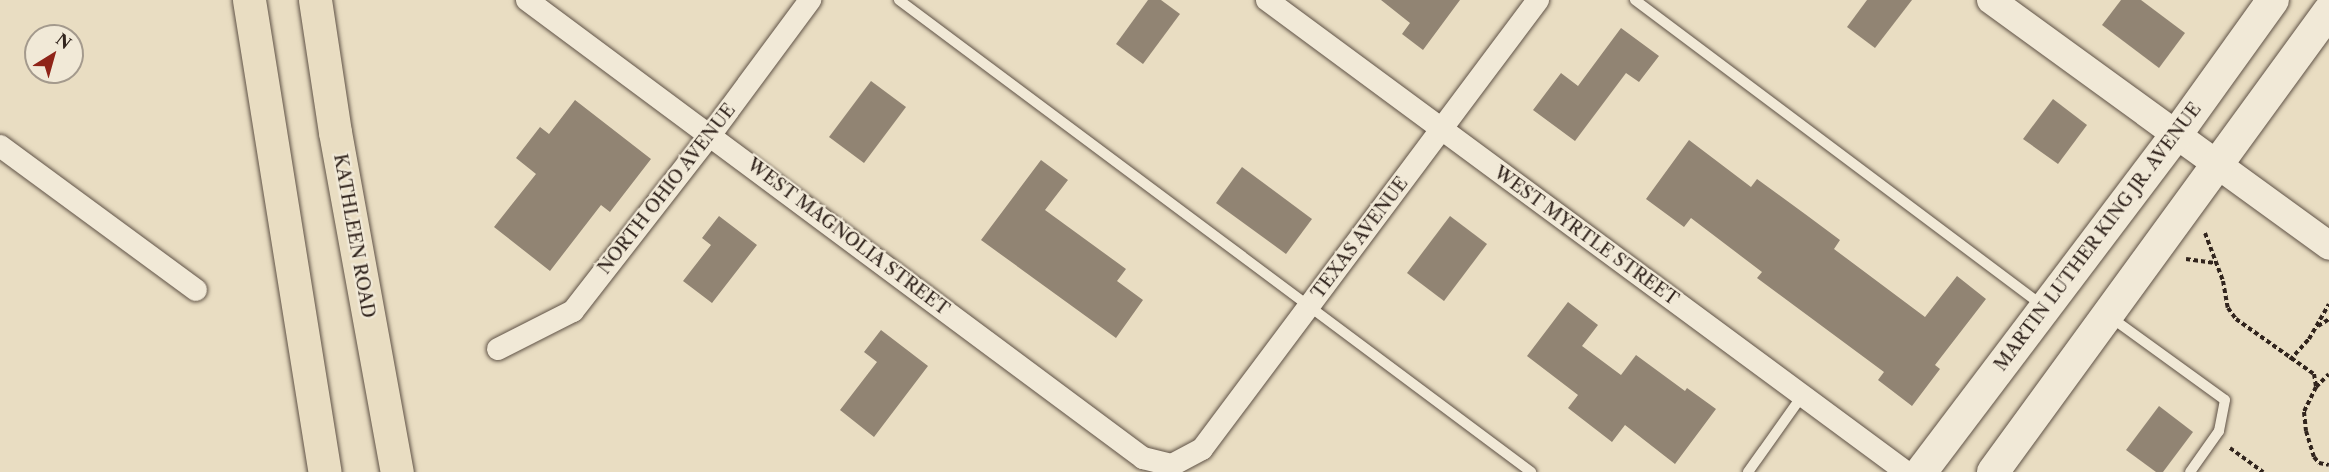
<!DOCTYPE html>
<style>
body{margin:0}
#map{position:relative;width:2329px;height:472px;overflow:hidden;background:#e9ddc2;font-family:"Libre Caslon Text",serif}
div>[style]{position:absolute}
.building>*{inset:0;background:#918473}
.path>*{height:4px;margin-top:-2px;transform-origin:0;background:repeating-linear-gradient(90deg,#31241d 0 4.5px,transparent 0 7.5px)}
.roads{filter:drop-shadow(0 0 2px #5f5246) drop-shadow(0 0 2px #5f5246)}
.service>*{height:10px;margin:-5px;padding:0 5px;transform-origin:5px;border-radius:5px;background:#f1e9d7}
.minor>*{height:22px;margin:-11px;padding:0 11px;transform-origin:11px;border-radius:11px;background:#f1e9d7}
.tertiary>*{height:28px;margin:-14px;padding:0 14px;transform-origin:14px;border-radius:14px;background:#f1e9d7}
.secondary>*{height:32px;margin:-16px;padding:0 16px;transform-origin:16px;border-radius:16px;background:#f1e9d7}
.primary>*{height:33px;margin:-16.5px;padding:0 16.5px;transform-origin:16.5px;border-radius:16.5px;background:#e9ddc2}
span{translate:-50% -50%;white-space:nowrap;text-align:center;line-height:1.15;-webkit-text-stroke:4.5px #f1e9d7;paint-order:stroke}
.street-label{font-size:18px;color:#31241d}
.north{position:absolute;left:24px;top:24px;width:60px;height:60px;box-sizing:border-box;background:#f1e9d7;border:2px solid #a49a8d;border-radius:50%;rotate:37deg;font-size:16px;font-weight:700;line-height:24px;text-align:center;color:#31241d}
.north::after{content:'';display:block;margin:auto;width:21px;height:27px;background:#8f2418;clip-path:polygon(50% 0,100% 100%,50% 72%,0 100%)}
</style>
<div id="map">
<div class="building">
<div style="clip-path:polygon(1148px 0,1161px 0,1180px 14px,1143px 64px,1116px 44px)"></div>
<div style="clip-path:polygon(1381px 0,1460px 0,1423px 50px,1402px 34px,1410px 23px)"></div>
<div style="clip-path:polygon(1867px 0,1912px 0,1875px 48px,1847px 27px)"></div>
<div style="clip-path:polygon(2121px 0,2141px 0,2185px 33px,2159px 68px,2102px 25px)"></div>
<div style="clip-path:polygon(1621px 28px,1659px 56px,1639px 82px,1626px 73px,1575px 141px,1533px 110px,1561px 73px,1578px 86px)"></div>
<div style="clip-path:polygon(871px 81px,906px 107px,864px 163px,829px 137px)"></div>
<div style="clip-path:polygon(2053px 99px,2087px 125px,2058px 164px,2023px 139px)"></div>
<div style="clip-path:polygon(575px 100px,651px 159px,610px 212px,601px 205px,550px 271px,494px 227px,536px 174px,516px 158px,540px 127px,549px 134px)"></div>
<div style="clip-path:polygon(1689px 140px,1751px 187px,1757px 179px,1805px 214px,1840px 240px,1834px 249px,1925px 317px,1957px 276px,1986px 299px,1935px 365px,1940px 369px,1912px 406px,1878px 380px,1884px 372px,1757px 278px,1762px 272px,1691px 218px,1684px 227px,1646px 199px)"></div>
<div style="clip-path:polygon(1041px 160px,1068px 180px,1045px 210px,1126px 269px,1117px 281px,1143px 300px,1116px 338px,981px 240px)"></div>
<div style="clip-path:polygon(1242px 167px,1312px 219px,1286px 254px,1216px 203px)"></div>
<div style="clip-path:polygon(719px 216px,757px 245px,712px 303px,683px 281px,711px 245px,702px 238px)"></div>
<div style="clip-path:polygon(1450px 216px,1487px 244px,1444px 301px,1407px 273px)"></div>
<div style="clip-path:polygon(1568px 302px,1598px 325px,1582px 346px,1621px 375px,1636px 355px,1685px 391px,1687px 388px,1716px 409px,1675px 464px,1625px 425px,1612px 442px,1568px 408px,1578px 395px,1527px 356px)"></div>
<div style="clip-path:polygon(881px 330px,928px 366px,874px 437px,840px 410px,877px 362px,864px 352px)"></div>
<div style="clip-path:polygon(2159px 406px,2193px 432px,2163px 472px,2156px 472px,2126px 450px)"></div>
</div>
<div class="path">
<div style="left:2205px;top:233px;width:51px;rotate:69.4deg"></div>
<div style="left:2223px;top:281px;width:27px;rotate:80deg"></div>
<div style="left:2228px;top:308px;width:14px;rotate:54deg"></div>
<div style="left:2236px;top:319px;width:95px;rotate:35.2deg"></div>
<div style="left:2314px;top:374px;width:13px;rotate:81deg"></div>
<div style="left:2316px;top:387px;width:28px;rotate:116deg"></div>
<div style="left:2304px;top:412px;width:19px;rotate:84deg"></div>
<div style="left:2306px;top:431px;width:27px;rotate:73deg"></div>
<div style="left:2314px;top:457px;width:8px;rotate:50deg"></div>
<div style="left:2319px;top:463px;width:10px;rotate:11deg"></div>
<div style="left:2186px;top:259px;width:29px;rotate:8deg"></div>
<div style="left:2318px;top:326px;width:13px;rotate:-32deg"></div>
<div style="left:2290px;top:360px;width:28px;rotate:-48deg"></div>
<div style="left:2309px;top:339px;width:40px;rotate:-60.3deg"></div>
<div style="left:2316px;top:387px;width:18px;rotate:-45deg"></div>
<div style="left:2230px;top:448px;width:41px;rotate:36deg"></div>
</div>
<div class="roads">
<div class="service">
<div style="left:899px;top:0;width:789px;rotate:36.75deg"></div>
<div style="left:1635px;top:0;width:510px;rotate:36.87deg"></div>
<div style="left:2109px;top:316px;width:143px;rotate:35.9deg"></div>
<div style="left:2225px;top:400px;width:32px;rotate:101deg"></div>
<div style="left:2219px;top:431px;width:50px;rotate:125.3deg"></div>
<div style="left:1748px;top:472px;width:93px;rotate:-54.6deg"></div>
</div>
<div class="minor">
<div style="left:527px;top:0;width:768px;rotate:36.63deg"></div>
<div style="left:1143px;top:458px;width:30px;rotate:14deg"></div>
<div style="left:1172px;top:465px;width:34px;rotate:-28deg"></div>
<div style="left:1202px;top:449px;width:561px;rotate:-53.19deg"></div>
<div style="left:1267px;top:0;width:794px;rotate:36.45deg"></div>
<div style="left:0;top:146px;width:243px;rotate:36.3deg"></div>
<div style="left:498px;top:349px;width:84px;rotate:-26.9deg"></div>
<div style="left:573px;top:311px;width:224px;rotate:-52.1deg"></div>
<div style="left:711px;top:134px;width:167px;rotate:-53.5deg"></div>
</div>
<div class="tertiary">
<div style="left:1991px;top:0;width:418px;rotate:36deg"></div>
</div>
<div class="secondary">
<div style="left:1921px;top:472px;width:423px;rotate:-52.9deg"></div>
<div style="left:2176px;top:135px;width:166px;rotate:-54.3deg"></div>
<div style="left:1993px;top:472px;width:570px;rotate:-53.91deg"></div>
</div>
<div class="primary">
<div style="left:249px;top:0;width:478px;rotate:80.9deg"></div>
<div style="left:315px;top:0;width:134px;rotate:81.4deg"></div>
<div style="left:335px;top:132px;width:346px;rotate:79.7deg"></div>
</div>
</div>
<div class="street-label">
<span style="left:667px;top:189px;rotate:-52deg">NORTH OHIO AVENUE</span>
<span style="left:354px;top:236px;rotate:80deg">KATHLEEN ROAD</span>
<span style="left:1586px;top:236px;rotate:36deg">WEST MYRTLE STREET</span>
<span style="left:848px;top:237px;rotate:37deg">WEST MAGNOLIA STREET</span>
<span style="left:2098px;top:237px;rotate:-53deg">MARTIN LUTHER KING JR. AVENUE</span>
<span style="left:1360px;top:238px;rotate:-53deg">TEXAS AVENUE</span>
</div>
<div class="north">N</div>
</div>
